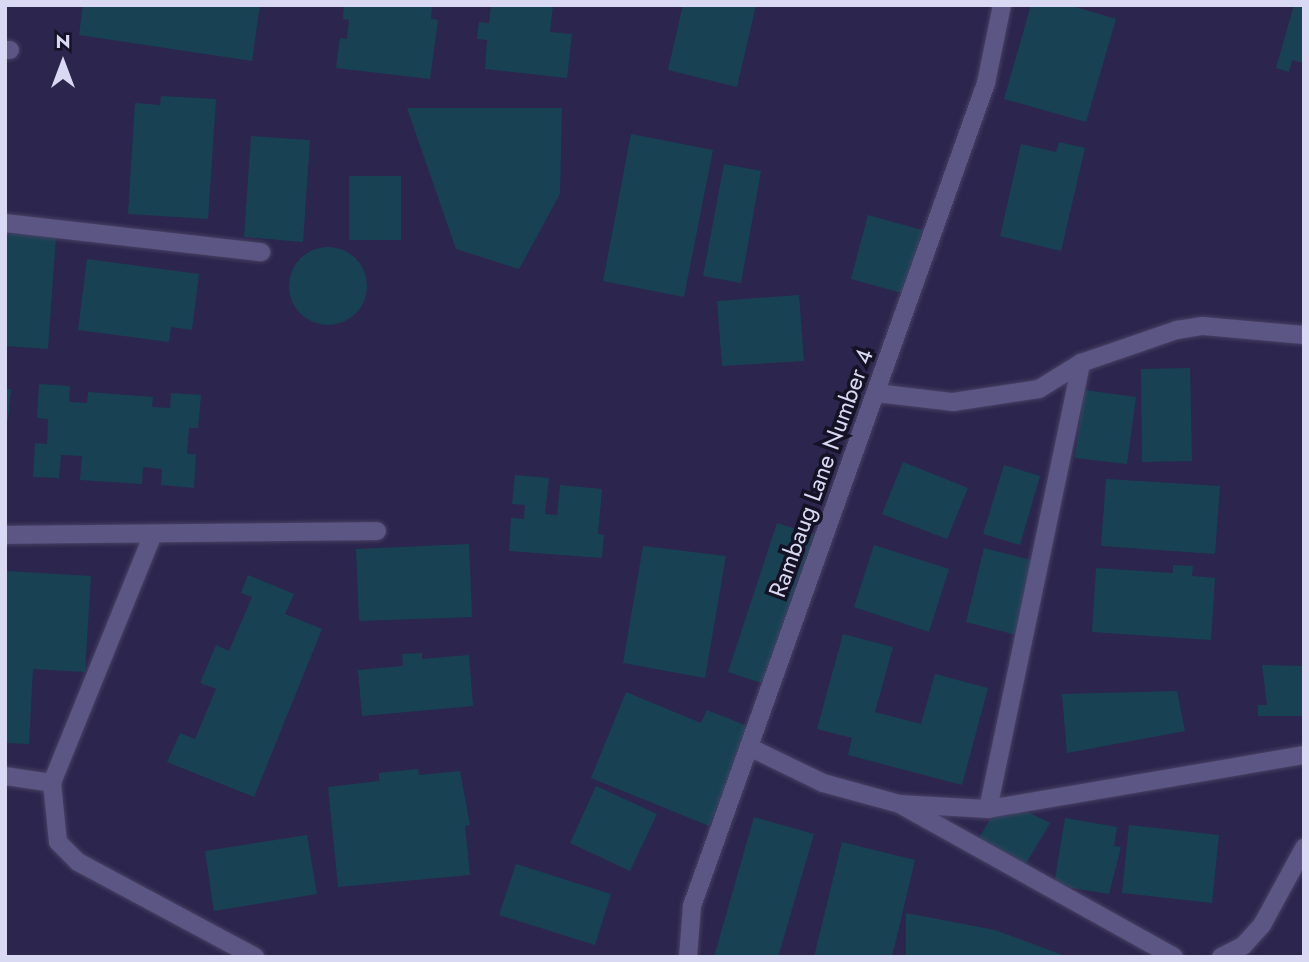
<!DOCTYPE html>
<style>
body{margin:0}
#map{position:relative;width:1309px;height:962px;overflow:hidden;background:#2c254d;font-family:Jost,sans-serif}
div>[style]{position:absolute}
.building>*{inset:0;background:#184254}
.round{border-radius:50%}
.roads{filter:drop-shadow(0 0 2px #484164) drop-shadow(0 0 2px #484164)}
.street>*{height:18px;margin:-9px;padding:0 9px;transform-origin:9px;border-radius:9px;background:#5b5683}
.secondary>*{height:18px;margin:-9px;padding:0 9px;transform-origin:9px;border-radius:9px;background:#5b5683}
span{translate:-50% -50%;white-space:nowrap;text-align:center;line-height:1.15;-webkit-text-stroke:7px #141224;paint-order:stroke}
.street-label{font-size:24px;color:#dad9f3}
.frame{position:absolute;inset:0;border:7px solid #dad9f3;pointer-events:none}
.north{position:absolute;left:28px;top:28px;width:70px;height:70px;-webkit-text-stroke:5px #141224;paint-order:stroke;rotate:0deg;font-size:19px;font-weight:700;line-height:28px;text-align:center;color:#dad9f3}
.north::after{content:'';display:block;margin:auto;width:24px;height:32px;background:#dad9f3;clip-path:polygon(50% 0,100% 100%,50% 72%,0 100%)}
</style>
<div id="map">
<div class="building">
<div style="clip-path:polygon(83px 5px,260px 5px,252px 61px,79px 35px)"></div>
<div style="clip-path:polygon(344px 5px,432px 5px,431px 19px,438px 20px,430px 79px,336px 68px,340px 38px,347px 39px,349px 20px,343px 19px)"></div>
<div style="clip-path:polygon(491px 5px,553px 5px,550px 32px,572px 34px,567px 78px,485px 69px,487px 40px,477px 39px,479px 22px,489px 23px)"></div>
<div style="clip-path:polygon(683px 5px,756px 5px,737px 87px,668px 70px)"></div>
<div style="clip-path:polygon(1031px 5px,1069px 5px,1116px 19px,1086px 122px,1004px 99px)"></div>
<div style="clip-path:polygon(1294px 5px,1304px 5px,1304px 63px,1292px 60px,1289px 72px,1276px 68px)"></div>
<div style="clip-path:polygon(161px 96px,216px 99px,208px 219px,128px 214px,135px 103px,160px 105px)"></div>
<div style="clip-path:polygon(407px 108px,562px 108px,560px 194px,519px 269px,456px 249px)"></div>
<div style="clip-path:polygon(631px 134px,713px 150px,684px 297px,603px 281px)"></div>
<div style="clip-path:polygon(251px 136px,310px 140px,303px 242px,244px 237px)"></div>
<div style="clip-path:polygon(1059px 142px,1085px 148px,1061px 251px,1000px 236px,1021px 144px,1056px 152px)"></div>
<div style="clip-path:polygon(724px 164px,761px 171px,741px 283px,703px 276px)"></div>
<div style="clip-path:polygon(349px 176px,401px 176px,401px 240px,349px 240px)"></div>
<div style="clip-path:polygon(868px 215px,922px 230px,905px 294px,851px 279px)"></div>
<div style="clip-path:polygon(5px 233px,56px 236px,48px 349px,5px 346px)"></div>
<div class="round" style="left:289px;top:247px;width:78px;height:78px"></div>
<div style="clip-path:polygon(87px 259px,199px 274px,192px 330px,171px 327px,169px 342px,78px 330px)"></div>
<div style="clip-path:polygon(799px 295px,804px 361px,722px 366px,717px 301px)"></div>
<div style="clip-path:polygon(1190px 368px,1192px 461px,1142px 462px,1141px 369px)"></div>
<div style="clip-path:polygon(39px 384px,70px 386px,69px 402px,87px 403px,88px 392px,153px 397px,152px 407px,170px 408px,171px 393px,201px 395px,198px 428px,189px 428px,187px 454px,196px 454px,194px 488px,161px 485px,162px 469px,143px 467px,142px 484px,80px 480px,82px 456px,61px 455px,59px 478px,33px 477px,35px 443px,47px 444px,48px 419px,37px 418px)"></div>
<div style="clip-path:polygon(5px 389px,11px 389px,8px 420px,5px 420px)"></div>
<div style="clip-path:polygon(1084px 390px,1136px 397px,1127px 464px,1075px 458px)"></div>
<div style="clip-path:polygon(903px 462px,968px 488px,947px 539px,882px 514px)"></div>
<div style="clip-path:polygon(1004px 465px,1040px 476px,1020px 545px,983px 534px)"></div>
<div style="clip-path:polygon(515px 475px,549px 478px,545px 514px,557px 515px,560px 485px,602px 489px,598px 534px,604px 535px,602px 558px,509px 551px,511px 518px,524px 519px,525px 505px,512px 504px)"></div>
<div style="clip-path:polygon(1106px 479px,1220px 486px,1215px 554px,1101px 546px)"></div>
<div style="clip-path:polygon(777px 523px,819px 536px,771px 686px,728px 672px)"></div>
<div style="clip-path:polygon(469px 544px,472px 617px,359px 621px,356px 549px)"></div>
<div style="clip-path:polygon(874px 545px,949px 569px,929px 632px,854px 607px)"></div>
<div style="clip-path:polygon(643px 546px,726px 556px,705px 678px,623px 663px)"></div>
<div style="clip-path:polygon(984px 548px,1039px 562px,1020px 636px,966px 622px)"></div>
<div style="clip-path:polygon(1173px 565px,1193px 566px,1192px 576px,1215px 578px,1211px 640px,1092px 632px,1096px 568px,1173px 573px)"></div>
<div style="clip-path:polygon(7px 571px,91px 576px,85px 672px,33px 669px,29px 744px,5px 743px)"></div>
<div style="clip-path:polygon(248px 575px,294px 594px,285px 614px,322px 629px,254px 797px,167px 762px,180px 733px,195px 739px,216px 689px,200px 683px,216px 645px,229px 651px,252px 597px,241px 593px)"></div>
<div style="clip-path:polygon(843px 634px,893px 647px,875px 712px,921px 724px,935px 674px,988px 688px,962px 785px,848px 755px,852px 738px,817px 729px)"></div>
<div style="clip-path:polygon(422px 653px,422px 659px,469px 655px,473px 706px,362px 716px,358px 670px,403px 666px,402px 654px)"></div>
<div style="clip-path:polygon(1262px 665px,1304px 666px,1304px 716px,1258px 716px,1258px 705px,1267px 705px)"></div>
<div style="clip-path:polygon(1177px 691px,1185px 731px,1067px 753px,1062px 694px)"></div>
<div style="clip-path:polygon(626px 692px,701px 723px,707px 710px,750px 727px,709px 826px,591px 778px)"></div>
<div style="clip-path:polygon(418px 769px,419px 775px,460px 771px,470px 825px,465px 826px,470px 875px,338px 887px,328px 787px,379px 781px,379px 773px)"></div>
<div style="clip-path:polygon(596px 786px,657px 814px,630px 871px,570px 843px)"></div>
<div style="clip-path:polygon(1028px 812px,1050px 823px,1024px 867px,978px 840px,993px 814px)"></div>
<div style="clip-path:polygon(754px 817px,814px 834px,778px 957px,714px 957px)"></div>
<div style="clip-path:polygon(1065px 818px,1117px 827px,1114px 846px,1121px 847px,1109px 894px,1054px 885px)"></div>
<div style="clip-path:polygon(1129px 825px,1219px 835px,1212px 903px,1122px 893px)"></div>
<div style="clip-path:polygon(307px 835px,317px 894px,214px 911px,205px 851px)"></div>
<div style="clip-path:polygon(842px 842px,915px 860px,892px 957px,814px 957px)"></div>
<div style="clip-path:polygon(516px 864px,611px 894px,595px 945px,499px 915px)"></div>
<div style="clip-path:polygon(906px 913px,995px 930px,1068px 957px,906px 957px)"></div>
</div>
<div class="roads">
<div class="street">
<div style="left:5px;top:50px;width:5px"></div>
<div style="left:5px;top:223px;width:258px;rotate:6.5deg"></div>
<div style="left:876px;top:393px;width:78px;rotate:6.7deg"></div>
<div style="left:953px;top:402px;width:87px;rotate:-8.6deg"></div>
<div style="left:1039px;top:389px;width:49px;rotate:-31.8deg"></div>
<div style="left:1081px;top:363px;width:102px;rotate:-19deg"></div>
<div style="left:1177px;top:330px;width:26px;rotate:-9deg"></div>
<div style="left:1203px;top:326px;width:101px;rotate:5.1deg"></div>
<div style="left:153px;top:534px;width:269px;rotate:112.1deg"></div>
<div style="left:52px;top:783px;width:59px;rotate:84.2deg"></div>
<div style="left:58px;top:842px;width:28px;rotate:45deg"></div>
<div style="left:78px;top:862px;width:201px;rotate:28.2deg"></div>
<div style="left:5px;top:535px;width:372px;rotate:-0.6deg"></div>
<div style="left:749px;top:747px;width:82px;rotate:25.9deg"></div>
<div style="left:823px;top:783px;width:80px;rotate:15.3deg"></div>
<div style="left:900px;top:804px;width:88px;rotate:3.3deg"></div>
<div style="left:988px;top:809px;width:321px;rotate:-9.7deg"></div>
<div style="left:5px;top:776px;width:48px;rotate:8.5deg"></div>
<div style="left:903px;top:806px;width:310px;rotate:29.1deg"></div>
<div style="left:988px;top:809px;width:456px;rotate:-78.2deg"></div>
<div style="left:1221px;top:957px;width:25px;rotate:-27deg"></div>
<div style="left:1243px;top:946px;width:28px;rotate:-48deg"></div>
<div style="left:1262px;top:925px;width:88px;rotate:-61.4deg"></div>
</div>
<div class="secondary">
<div style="left:688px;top:957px;width:51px;rotate:-85.5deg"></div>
<div style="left:692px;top:906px;width:874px;rotate:-70.34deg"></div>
<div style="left:986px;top:83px;width:80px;rotate:-78.4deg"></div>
</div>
</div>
<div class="street-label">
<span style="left:821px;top:473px;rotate:-70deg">Rambaug Lane Number 4</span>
</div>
<div class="frame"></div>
<div class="north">N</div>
</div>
